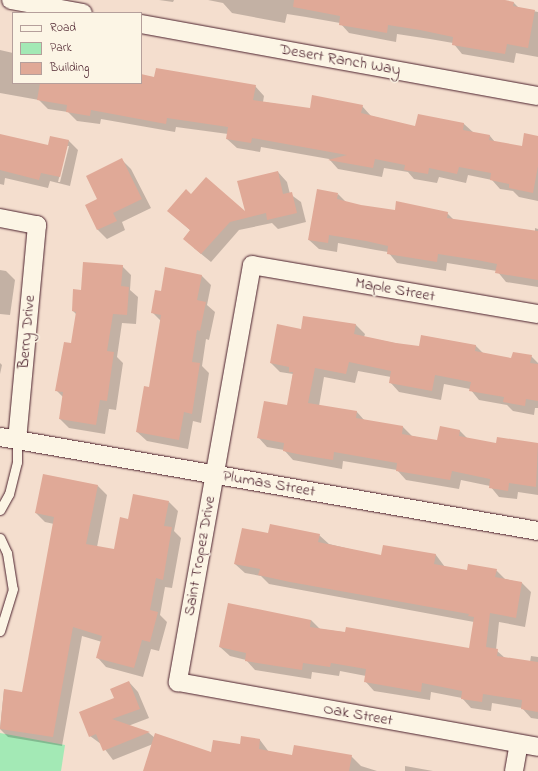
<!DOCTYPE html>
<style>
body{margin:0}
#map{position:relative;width:538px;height:771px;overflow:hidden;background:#f4dece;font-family:"Indie Flower",sans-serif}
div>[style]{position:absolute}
.green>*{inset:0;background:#a3e9b5}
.shadow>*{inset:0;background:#0003}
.building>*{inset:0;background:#e0a997}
.roads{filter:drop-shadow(0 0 1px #4a1f2b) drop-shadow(0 0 1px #4a1f2b)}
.service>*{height:9px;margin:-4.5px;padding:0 4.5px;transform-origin:4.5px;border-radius:4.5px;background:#fcf5e5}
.minor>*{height:18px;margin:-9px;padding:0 9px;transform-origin:9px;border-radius:9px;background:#fcf5e5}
span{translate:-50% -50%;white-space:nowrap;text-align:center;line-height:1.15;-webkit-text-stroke:3px #fcf5e5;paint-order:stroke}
.street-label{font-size:16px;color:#4a1f2b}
.legend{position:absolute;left:12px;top:12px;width:130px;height:72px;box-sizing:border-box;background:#fcf5e5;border:1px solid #b59f9b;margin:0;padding:5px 7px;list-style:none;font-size:12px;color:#4a1f2b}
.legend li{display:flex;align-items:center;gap:8px;height:20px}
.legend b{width:20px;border:1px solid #b59f9b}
</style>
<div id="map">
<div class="green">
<div style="clip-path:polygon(0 733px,65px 745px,61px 771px,0 771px)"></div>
</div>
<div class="shadow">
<div style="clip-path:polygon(159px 0,174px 0,173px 2px)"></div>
<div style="clip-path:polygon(495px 0,514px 3px,519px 8px,538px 12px,538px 57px,516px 53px,514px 63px,462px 54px,453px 43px,430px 39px,397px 34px,396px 42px,349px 33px,340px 23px,306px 17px,287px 14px,285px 23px,232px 13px,223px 3px,208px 0)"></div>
<div style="clip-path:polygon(0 50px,13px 53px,13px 83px,141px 83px,141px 76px,255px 86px,264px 96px,263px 102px,311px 109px,362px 106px,371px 116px,416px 127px,419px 115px,464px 124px,474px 133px,490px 136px,495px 142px,522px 147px,538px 136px,538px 201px,519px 197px,513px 191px,500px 189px,492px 180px,468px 175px,466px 183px,439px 177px,437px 183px,414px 179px,408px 172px,384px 168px,382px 177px,338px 169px,329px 159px,261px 147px,260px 152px,237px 148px,227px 139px,228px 134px,176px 127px,175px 132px,101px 119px,100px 124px,77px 121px,68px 112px,48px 109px,39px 100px,0 93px)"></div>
<div style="clip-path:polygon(evenodd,0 135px,49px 146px,51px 137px,69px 141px,78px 150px,70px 186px,50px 181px,48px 188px,5px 178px,4px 185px,0 184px,0 135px,67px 146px,69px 146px,60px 182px,58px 182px,67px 146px)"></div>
<div style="clip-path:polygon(122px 160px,131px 169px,151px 208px,122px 222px,125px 230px,107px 239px,98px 230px,86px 206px,99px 199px)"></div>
<div style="clip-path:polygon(278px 172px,287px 182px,290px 194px,301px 202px,306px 222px,278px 229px,272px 223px,239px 230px,211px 262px,194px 248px,191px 231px,169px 211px,191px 195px,246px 214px)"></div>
<div style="clip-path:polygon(338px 194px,346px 202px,361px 206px,396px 211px,447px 213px,455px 221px,535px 232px,535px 228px,538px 229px,538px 287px,506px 282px,497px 271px,447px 263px,446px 271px,397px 263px,388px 252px,376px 250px,338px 243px,337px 252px,319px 249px,309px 240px)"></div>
<div style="clip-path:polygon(122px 266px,131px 275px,130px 290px,138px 297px,136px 324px,122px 323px,117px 357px,123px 363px,116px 410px,109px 409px,105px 434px,69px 428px,60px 419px,63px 397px,56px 390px,72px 344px,77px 315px,73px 311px,82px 291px)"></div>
<div style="clip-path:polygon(166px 269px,202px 276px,211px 285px,207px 305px,215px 312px,209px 340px,206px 339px,202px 366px,209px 373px,201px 423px,193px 421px,188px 449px,147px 441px,137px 432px,150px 388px,161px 321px,152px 312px,162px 292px)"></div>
<div style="clip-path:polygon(0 270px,6px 271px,15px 280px,10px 315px,0 314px)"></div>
<div style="clip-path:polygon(356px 325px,365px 334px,364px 337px,419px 348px,475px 345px,484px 354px,512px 359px,531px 356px,538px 363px,538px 408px,535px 408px,534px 415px,513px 411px,507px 405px,479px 400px,470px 389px,444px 384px,441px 400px,399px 392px,390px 382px,391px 377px,358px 371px,355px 383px,324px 377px,319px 406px,357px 412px,365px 421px,403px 427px,412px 436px,438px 442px,441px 427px,460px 431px,468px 439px,497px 444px,498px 438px,538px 444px,538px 495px,518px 492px,517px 499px,499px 497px,490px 486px,461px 480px,459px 489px,406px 480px,397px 470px,343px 461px,342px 469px,293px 460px,284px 450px,267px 447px,258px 437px,288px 406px,293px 374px,280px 372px,271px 363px,301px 330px)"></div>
<div style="clip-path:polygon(0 363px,2px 365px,0 374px)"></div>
<div style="clip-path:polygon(98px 486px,107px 495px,97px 547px,115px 551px,129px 520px,169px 502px,178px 511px,174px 531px,181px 538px,172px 588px,165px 587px,160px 615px,167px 622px,159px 651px,151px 649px,143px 677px,106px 667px,97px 657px,102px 642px,82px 636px,62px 746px,8px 737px,0 729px,4px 690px,23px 693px,54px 524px,45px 522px,36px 513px)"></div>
<div style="clip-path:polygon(269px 534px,319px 535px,329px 544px,382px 557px,384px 546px,436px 555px,445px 567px,468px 571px,496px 570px,505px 579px,522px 583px,531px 592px,525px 627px,499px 622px,496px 650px,505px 658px,530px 662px,531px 656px,538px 657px,538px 719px,531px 718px,522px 708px,492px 703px,491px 711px,471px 708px,462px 698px,431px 692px,430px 700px,374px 691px,365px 681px,366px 676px,340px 671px,339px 676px,312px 672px,311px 679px,255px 670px,246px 660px,230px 656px,220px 647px,311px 620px,320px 629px,470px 649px,474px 622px,269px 584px,261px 576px,245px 573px,235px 564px)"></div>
<div style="clip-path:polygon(129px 682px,138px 692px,149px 718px,128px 726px,149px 733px,155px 738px,212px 753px,241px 745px,242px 737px,260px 740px,269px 752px,293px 756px,351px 756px,361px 766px,377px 771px,144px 771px,153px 744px,113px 760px,101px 744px,90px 736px)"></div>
<div style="clip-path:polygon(405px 766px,433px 771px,405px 771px)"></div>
</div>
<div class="building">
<div style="clip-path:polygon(294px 0,505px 0,514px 2px,513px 6px,535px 10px,528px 48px,507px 44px,505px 54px,452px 45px,453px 37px,420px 30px,388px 25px,387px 33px,339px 25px,340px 16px,293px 7px)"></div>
<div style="clip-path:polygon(156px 68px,256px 85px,253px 100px,310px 108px,312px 95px,363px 105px,361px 113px,415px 126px,418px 114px,464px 123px,463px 130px,490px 135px,489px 140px,522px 146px,524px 133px,538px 136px,538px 166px,533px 193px,509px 188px,509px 184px,490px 180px,491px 173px,459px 167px,457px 174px,429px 168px,428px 174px,404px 170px,405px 165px,375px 159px,373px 168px,328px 160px,347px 155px,252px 138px,251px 143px,226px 139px,228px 127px,167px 118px,166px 124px,91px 110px,90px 116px,66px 112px,67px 105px,37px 100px,40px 83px,141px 83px,141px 74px,154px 77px)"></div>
<div style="clip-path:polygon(0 134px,48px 145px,50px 136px,69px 140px,60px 177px,41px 173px,39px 180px,0 170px)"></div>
<div style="clip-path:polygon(122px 158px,142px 199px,113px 213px,117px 221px,97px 230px,85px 205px,97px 199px,86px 176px)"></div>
<div style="clip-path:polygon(278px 171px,283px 194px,292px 192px,297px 213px,267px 220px,266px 213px,230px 222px,201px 254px,183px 239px,190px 230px,167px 211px,186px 189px,191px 194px,206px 177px,245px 211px,237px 181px)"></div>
<div style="clip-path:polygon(317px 189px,338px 193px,337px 199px,361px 205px,395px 210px,396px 201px,448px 212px,447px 218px,538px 231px,538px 280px,495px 273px,497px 264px,477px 260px,438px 254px,437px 262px,387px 254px,388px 246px,366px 241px,329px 235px,328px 243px,308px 240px)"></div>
<div style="clip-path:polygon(83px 262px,123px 265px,121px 286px,129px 287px,127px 315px,113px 314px,107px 351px,114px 352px,107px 401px,100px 400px,96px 425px,59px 419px,63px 392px,55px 391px,64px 342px,71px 343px,76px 312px,72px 311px,73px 289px,81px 290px)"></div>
<div style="clip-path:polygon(165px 267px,202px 275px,197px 300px,206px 302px,200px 331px,197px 330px,192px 362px,200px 363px,192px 414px,184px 412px,179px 440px,136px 432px,144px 386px,149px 387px,161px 315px,151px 313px,155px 290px,161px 291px)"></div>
<div style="clip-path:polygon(303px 316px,356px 324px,354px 334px,396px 343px,419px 346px,421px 335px,476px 345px,475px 351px,511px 358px,513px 352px,532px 355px,530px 363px,538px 364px,538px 401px,526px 399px,525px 406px,503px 402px,504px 397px,469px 391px,471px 382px,435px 375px,432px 391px,389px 383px,391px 371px,349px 362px,346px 374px,315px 368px,308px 403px,357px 411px,356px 418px,403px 426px,402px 434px,437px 440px,440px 426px,460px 430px,459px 436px,496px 443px,497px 437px,538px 443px,536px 487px,509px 483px,508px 491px,489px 488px,490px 479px,452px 471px,450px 480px,396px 471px,397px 463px,334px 452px,333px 460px,302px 455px,283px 451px,284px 443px,257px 438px,264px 401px,287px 405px,293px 372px,289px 372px,289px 367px,270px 363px,277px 324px,301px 329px)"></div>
<div style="clip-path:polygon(43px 474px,98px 485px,86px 544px,114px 549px,120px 517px,128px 519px,133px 494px,169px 501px,164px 526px,172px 527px,163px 580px,156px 578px,150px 610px,158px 612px,150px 642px,142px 640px,134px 668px,96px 658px,102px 636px,73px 627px,53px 737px,0 729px,4px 689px,22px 692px,54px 517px,35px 513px)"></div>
<div style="clip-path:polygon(270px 524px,320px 534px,318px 542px,381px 555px,383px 545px,436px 554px,434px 564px,467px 570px,468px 564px,497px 569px,495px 577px,522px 582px,516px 618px,490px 613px,486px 647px,498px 649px,497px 656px,538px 662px,538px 712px,521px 709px,522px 700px,483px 694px,482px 702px,461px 699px,462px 691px,422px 683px,421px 692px,364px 682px,366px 669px,331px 663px,330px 667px,303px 663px,302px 670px,245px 661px,246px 653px,219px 647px,228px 603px,311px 620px,310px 627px,345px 632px,346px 627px,469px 648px,474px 617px,468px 616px,469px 614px,290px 582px,258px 575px,260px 569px,234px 564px,242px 528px,268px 533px)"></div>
<div style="clip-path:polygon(129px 681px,140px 709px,112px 719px,150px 732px,103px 751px,96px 734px,89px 737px,79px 712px,114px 698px,110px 689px)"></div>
<div style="clip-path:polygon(155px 733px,211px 752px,213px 740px,240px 744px,241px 736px,260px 739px,259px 749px,292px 755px,294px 745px,352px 755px,349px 771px,143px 771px)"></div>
</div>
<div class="roads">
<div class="service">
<div style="left:0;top:510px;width:18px;rotate:-61deg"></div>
<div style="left:9px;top:494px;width:33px;rotate:-76deg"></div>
<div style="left:17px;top:462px;width:22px;rotate:-90deg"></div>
<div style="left:0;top:538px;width:17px;rotate:65deg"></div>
<div style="left:7px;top:553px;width:36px;rotate:81deg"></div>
<div style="left:13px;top:589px;width:44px;rotate:107.2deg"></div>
</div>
<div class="minor">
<div style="left:11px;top:0;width:73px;rotate:10.2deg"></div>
<div style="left:141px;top:24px;width:403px;rotate:10.3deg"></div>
<div style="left:0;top:218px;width:38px;rotate:11deg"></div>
<div style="left:37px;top:225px;width:216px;rotate:95.3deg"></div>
<div style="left:538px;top:314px;width:290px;rotate:-170.3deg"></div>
<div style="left:252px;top:265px;width:424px;rotate:100.1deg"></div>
<div style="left:178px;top:682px;width:366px;rotate:10.2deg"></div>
<div style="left:0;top:437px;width:546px;rotate:9.91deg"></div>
<div style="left:514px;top:771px;width:27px;rotate:-80deg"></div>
</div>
</div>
<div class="street-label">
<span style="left:340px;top:60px;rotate:10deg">Desert Ranch Way</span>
<span style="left:395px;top:290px;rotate:10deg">Maple Street</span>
<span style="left:27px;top:332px;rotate:-85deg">Berry Drive</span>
<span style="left:269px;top:484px;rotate:10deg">Plumas Street</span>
<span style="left:200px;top:556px;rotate:-80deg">Saint Tropez Drive</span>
<span style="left:358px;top:715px;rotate:10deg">Oak Street</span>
</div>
<ul class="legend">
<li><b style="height:5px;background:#fcf5e5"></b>Road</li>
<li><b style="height:11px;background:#a3e9b5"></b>Park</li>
<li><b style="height:11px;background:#e0a997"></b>Building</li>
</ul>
</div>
